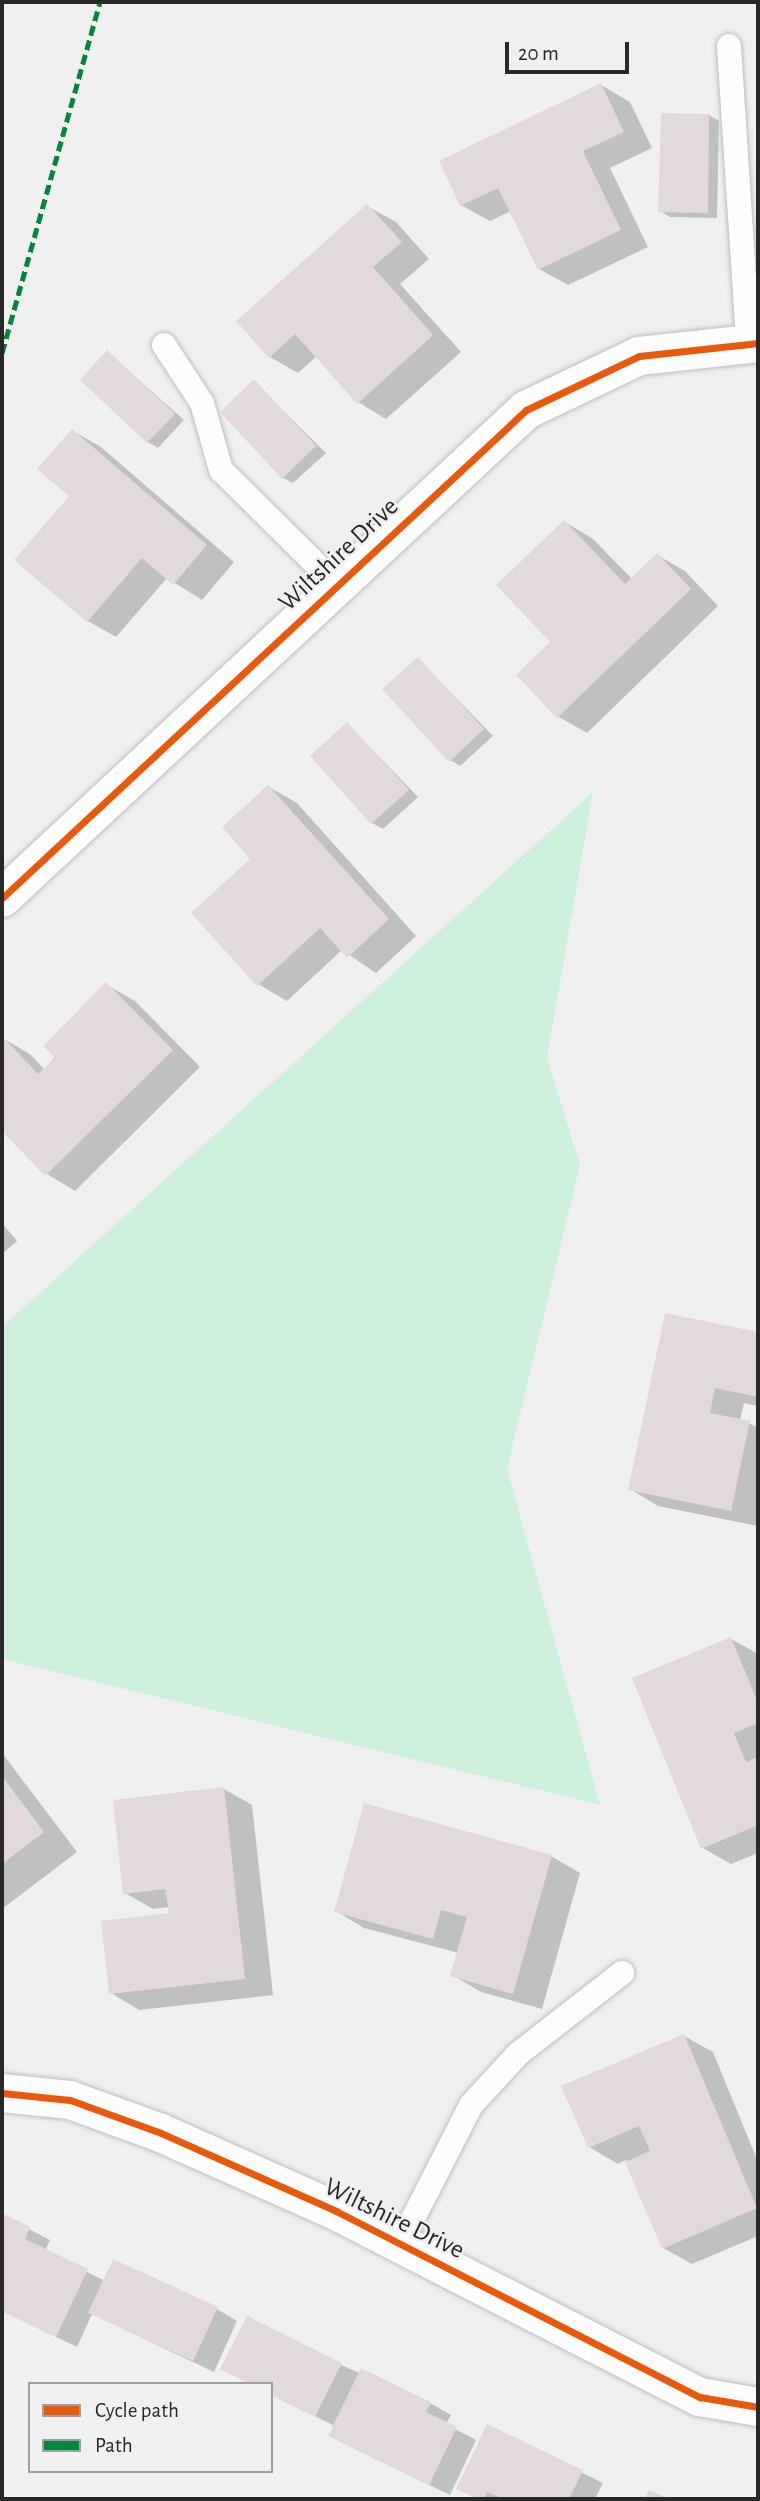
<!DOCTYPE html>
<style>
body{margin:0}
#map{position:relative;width:760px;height:2501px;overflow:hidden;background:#f0f0f1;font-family:"Alegreya Sans",sans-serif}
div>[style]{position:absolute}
.green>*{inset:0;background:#cef1de}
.shadow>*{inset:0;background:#0003}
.building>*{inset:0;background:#e2d9df}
.roads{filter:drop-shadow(0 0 2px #bebebf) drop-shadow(0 0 2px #bebebf)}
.service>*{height:24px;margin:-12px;padding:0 12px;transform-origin:12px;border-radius:12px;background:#fdfdfd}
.minor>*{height:38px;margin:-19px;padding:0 19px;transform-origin:19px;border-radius:19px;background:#fdfdfd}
.quiet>*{height:5px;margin-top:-2.5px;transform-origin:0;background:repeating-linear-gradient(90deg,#00873e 0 10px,transparent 0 15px)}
.cycleway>*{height:7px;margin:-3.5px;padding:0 3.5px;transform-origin:3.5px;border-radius:3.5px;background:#e8590c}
span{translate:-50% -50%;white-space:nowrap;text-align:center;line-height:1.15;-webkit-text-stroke:5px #f0f0f1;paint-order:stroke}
.street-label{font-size:26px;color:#282829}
.frame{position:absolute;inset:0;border:4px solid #282829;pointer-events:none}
.legend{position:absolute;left:28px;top:2382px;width:245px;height:91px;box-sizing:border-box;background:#f0f0f1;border:2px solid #a0a0a1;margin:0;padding:9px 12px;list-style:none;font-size:21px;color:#282829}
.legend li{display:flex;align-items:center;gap:14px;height:35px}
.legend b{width:35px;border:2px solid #a0a0a1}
.scale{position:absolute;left:505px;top:42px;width:124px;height:32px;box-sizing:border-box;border:4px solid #282829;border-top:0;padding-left:9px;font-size:21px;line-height:24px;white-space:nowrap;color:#282829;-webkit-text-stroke:5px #f0f0f1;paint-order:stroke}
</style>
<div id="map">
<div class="green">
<div style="clip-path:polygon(593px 792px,547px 1058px,580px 1165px,507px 1469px,600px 1805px,2px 1659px,2px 1327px)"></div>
</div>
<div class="shadow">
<div style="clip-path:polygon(601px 85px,630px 102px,652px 148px,610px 168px,648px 247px,568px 285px,539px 269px,511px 211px,490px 221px,461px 205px)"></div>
<div style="clip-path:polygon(709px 115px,719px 121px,717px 218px,670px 217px,660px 211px)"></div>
<div style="clip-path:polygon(367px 206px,396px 222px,429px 259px,400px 284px,461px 352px,386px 419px,358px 402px,317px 356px,298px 373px,270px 357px)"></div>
<div style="clip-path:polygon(107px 352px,184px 420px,158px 448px,148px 442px)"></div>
<div style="clip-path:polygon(254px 382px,326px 453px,293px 483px,283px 478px)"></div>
<div style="clip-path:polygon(73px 431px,101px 447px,234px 562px,202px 600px,167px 578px,116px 637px,88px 621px,17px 560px,71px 496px)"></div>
<div style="clip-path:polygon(565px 522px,593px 539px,632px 579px,657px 555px,685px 571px,718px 606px,587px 733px,559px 717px,519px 675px,553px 642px)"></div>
<div style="clip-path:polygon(418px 659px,493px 736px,460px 766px,450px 760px)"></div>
<div style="clip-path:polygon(347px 724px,418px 797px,383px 829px,372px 823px)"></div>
<div style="clip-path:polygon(269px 787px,297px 803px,416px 936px,376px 973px,342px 950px,287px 1001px,258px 984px,253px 859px)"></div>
<div style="clip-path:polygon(107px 985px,135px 1001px,200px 1067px,75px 1191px,47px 1174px,2px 1129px,2px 1038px,30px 1054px,45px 1070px)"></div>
<div style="clip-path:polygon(2px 1223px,17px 1241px,2px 1254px)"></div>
<div style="clip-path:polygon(666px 1316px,758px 1334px,758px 1406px,744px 1403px,740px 1420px,758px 1427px,758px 1526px,658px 1506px,630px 1489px)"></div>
<div style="clip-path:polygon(731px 1639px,758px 1654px,758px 1853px,731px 1864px,703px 1848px)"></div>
<div style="clip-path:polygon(2px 1753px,77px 1852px,2px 1909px)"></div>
<div style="clip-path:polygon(224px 1789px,252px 1805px,273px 1995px,139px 2010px,111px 1993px,171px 1915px,169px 1907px,153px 1909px,125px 1893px)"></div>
<div style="clip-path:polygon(551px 1856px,580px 1873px,542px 2009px,481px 1992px,452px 1975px,459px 1953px,364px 1928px,336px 1911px)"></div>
<div style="clip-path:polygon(684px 2036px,713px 2052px,758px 2162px,758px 2236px,692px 2264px,663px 2248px,626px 2160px,618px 2164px,589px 2147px)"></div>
<div style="clip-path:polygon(2px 2215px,50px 2240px,45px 2251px,105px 2281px,217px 2309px,237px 2321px,214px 2372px,92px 2314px,77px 2347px,2px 2311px)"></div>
<div style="clip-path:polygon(341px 2365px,430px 2403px,451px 2415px,446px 2424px,476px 2440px,450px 2495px,351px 2447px,330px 2435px,335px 2426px,271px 2395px,271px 2384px)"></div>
<div style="clip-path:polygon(488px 2426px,603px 2483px,595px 2499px,477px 2499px,458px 2488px)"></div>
</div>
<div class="building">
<div style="clip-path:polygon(601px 83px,624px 132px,583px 151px,621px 230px,538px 270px,498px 188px,460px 206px,439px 161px)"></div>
<div style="clip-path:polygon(661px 113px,709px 114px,708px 213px,658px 212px)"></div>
<div style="clip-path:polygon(367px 204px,402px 242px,373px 267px,433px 335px,357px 404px,295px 334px,269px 358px,236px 321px)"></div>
<div style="clip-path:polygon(107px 350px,175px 414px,147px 443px,80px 380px)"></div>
<div style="clip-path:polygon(254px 379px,316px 446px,282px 479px,220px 412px)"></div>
<div style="clip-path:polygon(72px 429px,207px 545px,173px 585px,142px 558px,87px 622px,14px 560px,69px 496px,37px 469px)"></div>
<div style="clip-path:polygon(564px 520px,625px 584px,657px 553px,691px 589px,557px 718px,516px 675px,550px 642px,496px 585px)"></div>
<div style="clip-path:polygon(418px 657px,484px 729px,449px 762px,382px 689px)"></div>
<div style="clip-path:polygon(347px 722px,409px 790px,371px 824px,310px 756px)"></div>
<div style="clip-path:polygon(268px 785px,389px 919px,347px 958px,320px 928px,257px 986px,191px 913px,250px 859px,222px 827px)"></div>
<div style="clip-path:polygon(106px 982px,173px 1050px,45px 1176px,2px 1131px,2px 1036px,38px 1074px,55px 1058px,43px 1046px)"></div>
<div style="clip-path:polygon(665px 1313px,758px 1332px,758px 1397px,715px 1388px,710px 1413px,750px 1421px,731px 1511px,628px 1490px)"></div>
<div style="clip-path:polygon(731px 1637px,758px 1703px,758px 1723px,734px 1733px,746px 1762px,758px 1757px,758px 1825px,701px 1849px,632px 1678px)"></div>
<div style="clip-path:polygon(2px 1776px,44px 1832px,2px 1864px)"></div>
<div style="clip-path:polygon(224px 1787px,245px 1979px,109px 1994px,101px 1921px,169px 1913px,165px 1889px,123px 1894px,113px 1800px)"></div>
<div style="clip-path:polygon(364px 1803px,552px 1855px,513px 1994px,450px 1976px,467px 1917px,441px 1910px,433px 1939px,334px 1912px)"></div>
<div style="clip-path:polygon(684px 2034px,757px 2208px,662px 2249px,625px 2162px,650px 2151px,639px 2126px,588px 2148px,561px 2086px)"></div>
<div style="clip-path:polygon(2px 2213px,30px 2227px,25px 2239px,88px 2269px,56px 2337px,2px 2311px)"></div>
<div style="clip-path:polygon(113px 2259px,218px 2307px,193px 2361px,88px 2313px)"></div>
<div style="clip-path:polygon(247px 2316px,342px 2363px,315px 2417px,271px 2395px,271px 2384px,249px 2384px,220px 2369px)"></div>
<div style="clip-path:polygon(361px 2368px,431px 2402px,426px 2412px,457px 2427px,429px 2485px,328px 2436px)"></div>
<div style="clip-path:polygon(487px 2424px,583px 2470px,569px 2499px,503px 2499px,487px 2492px,484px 2499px,478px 2499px,456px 2489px)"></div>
<div style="clip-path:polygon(649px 2490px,670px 2499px,645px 2499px)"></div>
</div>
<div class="roads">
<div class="service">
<div style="left:729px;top:46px;width:296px;rotate:86.3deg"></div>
<div style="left:164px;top:345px;width:69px;rotate:56.8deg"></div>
<div style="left:202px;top:403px;width:70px;rotate:74.2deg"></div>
<div style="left:221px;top:470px;width:163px;rotate:44.8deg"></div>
<div style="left:400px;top:2244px;width:156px;rotate:-62.9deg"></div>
<div style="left:471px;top:2105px;width:69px;rotate:-47.3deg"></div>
<div style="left:518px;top:2054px;width:132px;rotate:-37.9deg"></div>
</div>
<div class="minor">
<div style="left:2px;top:898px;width:716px;rotate:-42.96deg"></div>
<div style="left:526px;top:410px;width:125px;rotate:-25.5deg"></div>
<div style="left:639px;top:356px;width:120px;rotate:-6.2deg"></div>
<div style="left:2px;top:2093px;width:68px;rotate:5.9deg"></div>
<div style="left:70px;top:2100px;width:97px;rotate:19.9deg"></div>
<div style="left:161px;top:2133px;width:192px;rotate:24deg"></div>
<div style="left:336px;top:2211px;width:409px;rotate:27.1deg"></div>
<div style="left:700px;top:2397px;width:59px;rotate:9.8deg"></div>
</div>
</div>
<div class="quiet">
<div style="left:2px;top:353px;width:364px;rotate:-74.4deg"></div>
</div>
<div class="cycleway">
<div style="left:2px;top:898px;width:716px;rotate:-42.96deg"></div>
<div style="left:526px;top:410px;width:125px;rotate:-25.5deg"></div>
<div style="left:639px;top:356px;width:120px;rotate:-6.2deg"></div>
<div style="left:2px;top:2093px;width:68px;rotate:5.9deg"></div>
<div style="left:70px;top:2100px;width:97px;rotate:19.9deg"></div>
<div style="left:161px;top:2133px;width:192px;rotate:24deg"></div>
<div style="left:336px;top:2211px;width:409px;rotate:27.1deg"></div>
<div style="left:700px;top:2397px;width:59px;rotate:9.8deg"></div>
</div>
<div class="street-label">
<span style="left:339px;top:555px;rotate:-43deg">Wiltshire Drive</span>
<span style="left:394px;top:2219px;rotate:26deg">Wiltshire Drive</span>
</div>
<div class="frame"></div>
<ul class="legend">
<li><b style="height:9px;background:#e8590c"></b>Cycle path</li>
<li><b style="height:9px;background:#00873e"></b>Path</li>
</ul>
<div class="scale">20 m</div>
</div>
